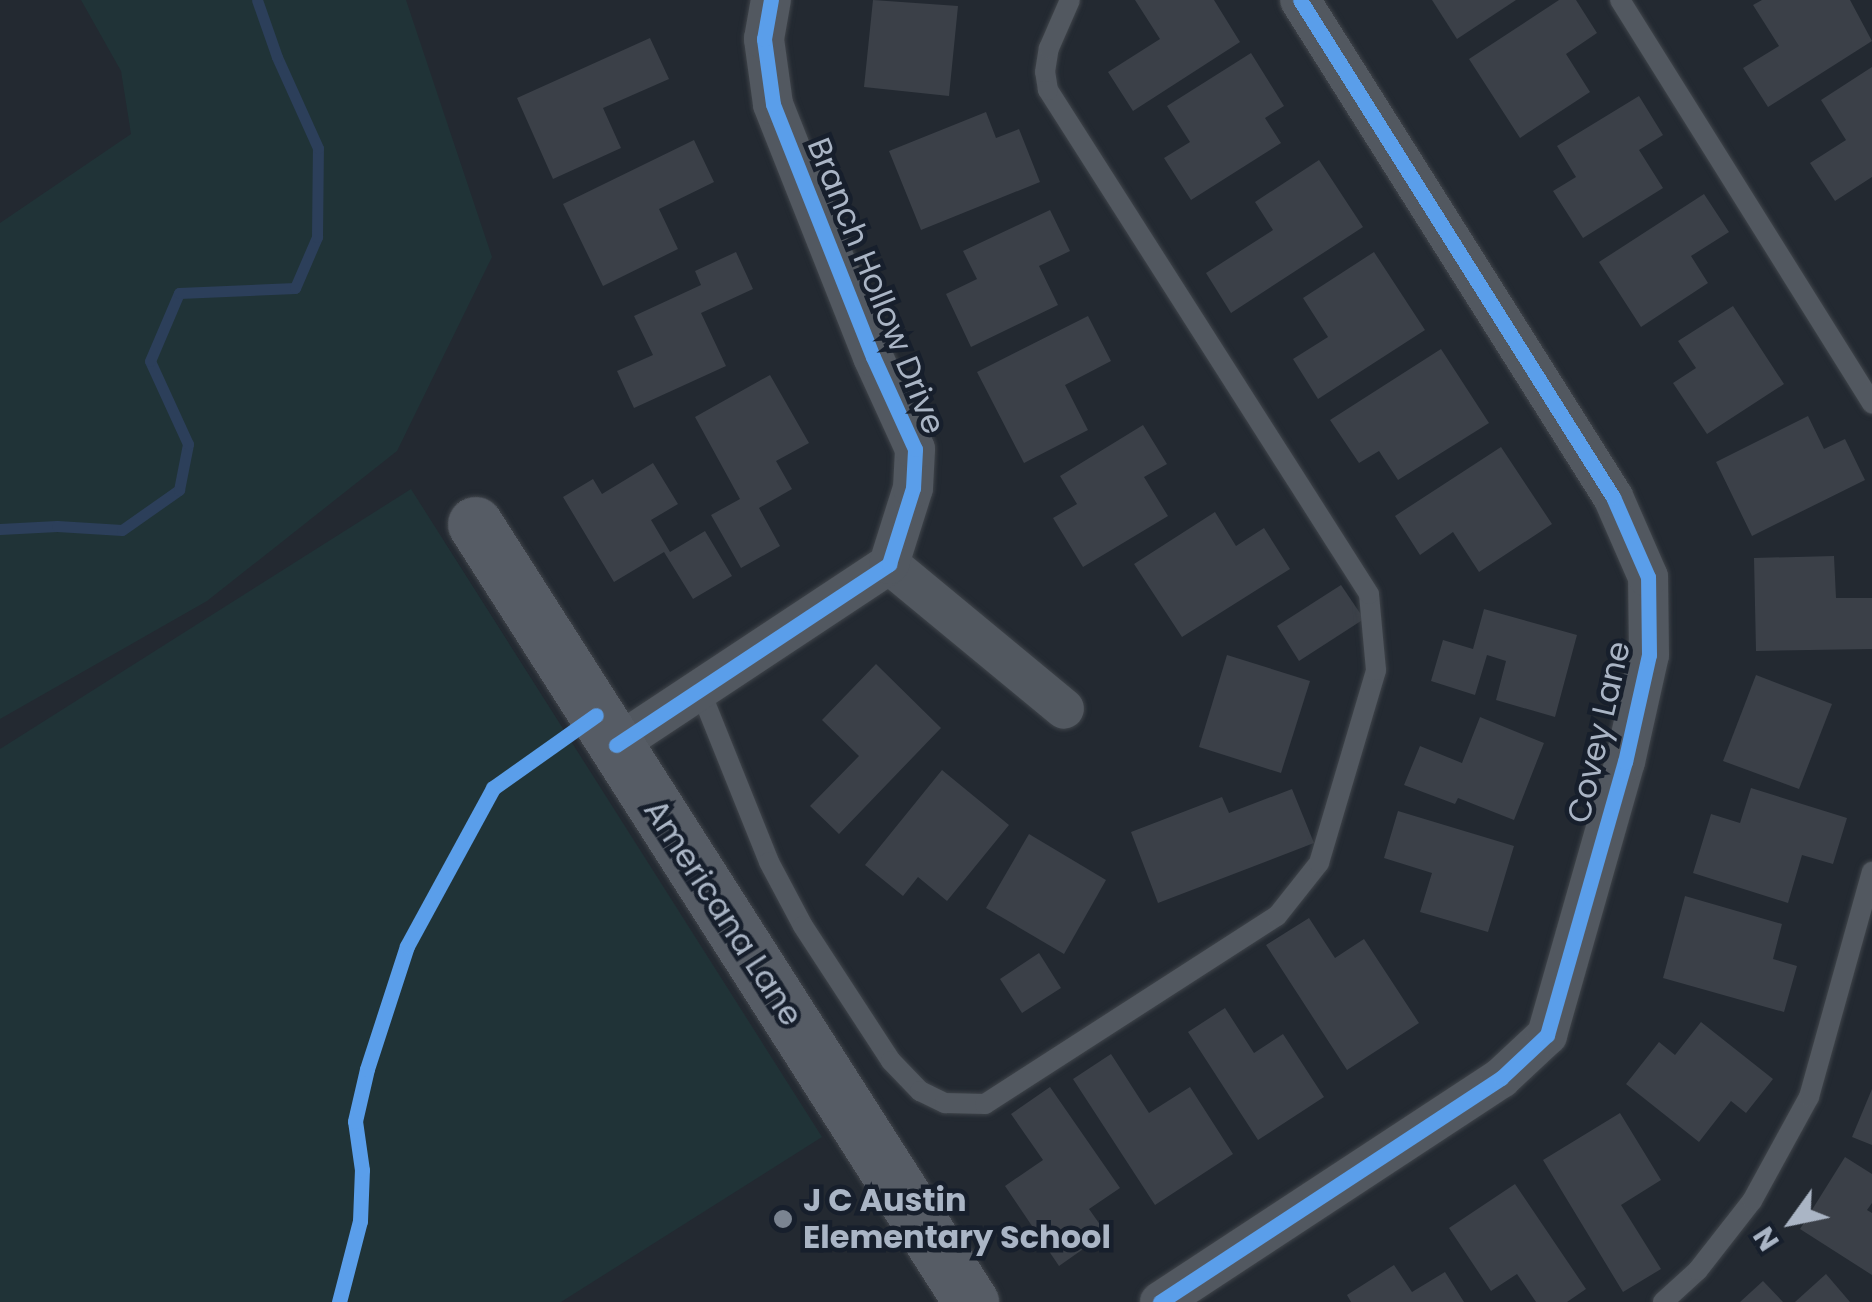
<!DOCTYPE html>
<style>
body{margin:0}
#map{position:relative;width:1872px;height:1302px;overflow:hidden;background:#232931;font-family:Poppins,sans-serif}
div>[style]{position:absolute}
.green>*{inset:0;background:#203337}
.stream>*{height:11px;margin:-5.5px;padding:0 5.5px;transform-origin:5.5px;border-radius:5.5px;background:#2c3f5a}
.building>*{inset:0;background:#3b4048}
.roads{filter:drop-shadow(0 0 2px #3f444a) drop-shadow(0 0 2px #3f444a)}
.lane>*{height:20px;margin:-10px;padding:0 10px;transform-origin:10px;border-radius:10px;background:#525860}
.street>*{height:40px;margin:-20px;padding:0 20px;transform-origin:20px;border-radius:20px;background:#525860}
.secondary>*{height:55px;margin:-27.5px;padding:0 27.5px;transform-origin:27.5px;border-radius:27.5px;background:#565c65}
.cycleway>*{height:15px;margin:-7.5px;padding:0 7.5px;transform-origin:7.5px;border-radius:7.5px;background:#5a9eea}
.dots>*{width:28px;height:28px;translate:-50% -50%;box-sizing:border-box;border:5px solid #171f2c;border-radius:50%}
span{translate:-50% -50%;white-space:nowrap;text-align:center;line-height:1.15;-webkit-text-stroke:9px #171f2c;paint-order:stroke}
.street-label{font-size:32px;color:#aab5c5}
.poi-label{font-size:32px;color:#aab5c5;font-weight:700}
.left{translate:0 -50%;text-align:left}
.north{position:absolute;left:1742px;top:1172px;width:100px;height:100px;-webkit-text-stroke:8px #171f2c;paint-order:stroke;rotate:237deg;font-size:28px;font-weight:700;line-height:40px;text-align:center;color:#aab5c5}
.north::after{content:'';display:block;margin:auto;width:35px;height:45px;background:#aab5c5;clip-path:polygon(50% 0,100% 100%,50% 72%,0 100%)}
</style>
<div id="map">
<div class="green">
<div style="clip-path:polygon(81px 0,406px 0,492px 257px,397px 451px,207px 601px,0 719px,0 223px,131px 134px,121px 71px)"></div>
<div style="clip-path:polygon(411px 489px,822px 1137px,561px 1302px,0 1302px,0 749px)"></div>
</div>
<div class="stream">
<div style="left:0;top:529px;width:57px;rotate:-3deg"></div>
<div style="left:57px;top:526px;width:65px;rotate:3.5deg"></div>
<div style="left:122px;top:530px;width:70px;rotate:-35.1deg"></div>
<div style="left:179px;top:490px;width:47px;rotate:-78.9deg"></div>
<div style="left:188px;top:444px;width:91px;rotate:-114.6deg"></div>
<div style="left:150px;top:361px;width:74px;rotate:-66.9deg"></div>
<div style="left:179px;top:293px;width:116px;rotate:-2.5deg"></div>
<div style="left:295px;top:288px;width:56px;rotate:-66.7deg"></div>
<div style="left:317px;top:237px;width:89px;rotate:-89.4deg"></div>
<div style="left:318px;top:148px;width:100px;rotate:-114.3deg"></div>
<div style="left:277px;top:57px;width:60px;rotate:-109.3deg"></div>
</div>
<div class="building">
<div style="clip-path:polygon(873px 0,958px 6px,949px 96px,864px 87px)"></div>
<div style="clip-path:polygon(1135px 0,1214px 0,1240px 42px,1133px 111px,1108px 72px,1160px 39px)"></div>
<div style="clip-path:polygon(1432px 0,1516px 0,1457px 39px)"></div>
<div style="clip-path:polygon(1559px 0,1576px 0,1597px 33px,1566px 54px,1590px 92px,1520px 138px,1469px 59px)"></div>
<div style="clip-path:polygon(1762px 0,1850px 0,1872px 41px,1768px 107px,1743px 68px,1779px 46px,1753px 5px)"></div>
<div style="clip-path:polygon(650px 38px,669px 79px,603px 108px,621px 148px,553px 179px,517px 98px)"></div>
<div style="clip-path:polygon(1251px 53px,1284px 106px,1265px 118px,1281px 143px,1191px 200px,1164px 158px,1190px 142px,1167px 106px)"></div>
<div style="clip-path:polygon(1872px 67px,1872px 177px,1835px 201px,1810px 163px,1846px 140px,1821px 100px)"></div>
<div style="clip-path:polygon(1639px 96px,1663px 135px,1639px 150px,1663px 188px,1583px 238px,1553px 191px,1576px 177px,1557px 146px)"></div>
<div style="clip-path:polygon(986px 112px,996px 138px,1019px 129px,1040px 182px,921px 230px,889px 151px)"></div>
<div style="clip-path:polygon(694px 140px,714px 182px,659px 209px,678px 249px,603px 286px,563px 204px)"></div>
<div style="clip-path:polygon(1319px 160px,1363px 227px,1231px 313px,1206px 273px,1273px 230px,1255px 202px)"></div>
<div style="clip-path:polygon(1704px 194px,1729px 232px,1691px 256px,1708px 283px,1641px 327px,1599px 262px)"></div>
<div style="clip-path:polygon(1050px 210px,1070px 251px,1039px 266px,1058px 305px,971px 347px,946px 294px,977px 279px,963px 251px)"></div>
<div style="clip-path:polygon(736px 252px,753px 289px,701px 313px,726px 366px,634px 408px,617px 371px,653px 355px,634px 316px,701px 285px,695px 271px)"></div>
<div style="clip-path:polygon(1374px 252px,1425px 330px,1318px 399px,1293px 359px,1328px 337px,1303px 298px)"></div>
<div style="clip-path:polygon(1733px 306px,1784px 384px,1707px 434px,1673px 383px,1696px 368px,1678px 341px)"></div>
<div style="clip-path:polygon(1088px 316px,1111px 361px,1065px 385px,1088px 430px,1024px 463px,977px 372px)"></div>
<div style="clip-path:polygon(1441px 349px,1489px 423px,1398px 480px,1379px 451px,1359px 463px,1330px 420px)"></div>
<div style="clip-path:polygon(770px 375px,809px 443px,776px 461px,792px 489px,759px 508px,780px 546px,741px 568px,711px 515px,740px 499px,695px 417px)"></div>
<div style="clip-path:polygon(1808px 416px,1824px 449px,1845px 439px,1865px 480px,1752px 536px,1716px 462px)"></div>
<div style="clip-path:polygon(1143px 425px,1167px 464px,1144px 477px,1168px 516px,1083px 567px,1053px 518px,1077px 504px,1060px 476px)"></div>
<div style="clip-path:polygon(1501px 447px,1552px 524px,1479px 572px,1453px 532px,1420px 555px,1395px 516px)"></div>
<div style="clip-path:polygon(653px 463px,678px 504px,651px 520px,670px 552px,705px 531px,732px 576px,693px 599px,664px 552px,614px 582px,563px 497px,593px 479px,602px 494px)"></div>
<div style="clip-path:polygon(1215px 512px,1236px 546px,1264px 528px,1290px 569px,1182px 637px,1134px 564px)"></div>
<div style="clip-path:polygon(1834px 556px,1836px 598px,1872px 598px,1872px 649px,1756px 651px,1754px 558px)"></div>
<div style="clip-path:polygon(1341px 585px,1364px 619px,1299px 661px,1277px 626px)"></div>
<div style="clip-path:polygon(1484px 609px,1577px 635px,1555px 717px,1496px 700px,1506px 661px,1487px 655px,1475px 695px,1431px 681px,1443px 640px,1473px 649px)"></div>
<div style="clip-path:polygon(1227px 655px,1310px 681px,1281px 773px,1199px 747px)"></div>
<div style="clip-path:polygon(876px 664px,941px 728px,839px 834px,810px 806px,859px 756px,822px 720px)"></div>
<div style="clip-path:polygon(1756px 675px,1832px 704px,1799px 789px,1723px 761px)"></div>
<div style="clip-path:polygon(1480px 717px,1544px 743px,1514px 820px,1458px 798px,1455px 804px,1404px 785px,1420px 746px,1462px 763px)"></div>
<div style="clip-path:polygon(942px 770px,1009px 825px,947px 901px,918px 877px,903px 896px,865px 865px)"></div>
<div style="clip-path:polygon(1751px 788px,1847px 818px,1833px 864px,1802px 855px,1788px 903px,1693px 873px,1711px 814px,1740px 823px)"></div>
<div style="clip-path:polygon(1292px 789px,1314px 843px,1158px 903px,1131px 832px,1222px 797px,1229px 813px)"></div>
<div style="clip-path:polygon(1398px 811px,1514px 846px,1488px 932px,1420px 912px,1432px 873px,1384px 858px)"></div>
<div style="clip-path:polygon(1029px 834px,1106px 880px,1064px 954px,986px 908px)"></div>
<div style="clip-path:polygon(1685px 896px,1782px 924px,1773px 959px,1797px 966px,1784px 1012px,1663px 978px)"></div>
<div style="clip-path:polygon(1309px 918px,1335px 958px,1364px 939px,1419px 1023px,1347px 1070px,1266px 945px)"></div>
<div style="clip-path:polygon(1039px 953px,1061px 988px,1022px 1013px,1000px 979px)"></div>
<div style="clip-path:polygon(1225px 1008px,1254px 1053px,1283px 1034px,1324px 1097px,1258px 1140px,1188px 1032px)"></div>
<div style="clip-path:polygon(1701px 1022px,1773px 1079px,1746px 1113px,1731px 1101px,1699px 1142px,1626px 1084px,1659px 1042px,1675px 1055px)"></div>
<div style="clip-path:polygon(1111px 1054px,1149px 1113px,1190px 1087px,1233px 1154px,1155px 1205px,1073px 1079px)"></div>
<div style="clip-path:polygon(1050px 1087px,1120px 1188px,1089px 1209px,1106px 1233px,1059px 1266px,1005px 1186px,1043px 1160px,1011px 1114px)"></div>
<div style="clip-path:polygon(1872px 1089px,1872px 1145px,1852px 1137px)"></div>
<div style="clip-path:polygon(1620px 1113px,1661px 1180px,1621px 1205px,1661px 1269px,1623px 1292px,1543px 1160px)"></div>
<div style="clip-path:polygon(1845px 1157px,1872px 1174px,1872px 1203px,1867px 1210px,1872px 1213px,1872px 1275px,1800px 1229px)"></div>
<div style="clip-path:polygon(1515px 1184px,1586px 1289px,1567px 1302px,1536px 1302px,1517px 1274px,1491px 1291px,1449px 1228px)"></div>
<div style="clip-path:polygon(1394px 1265px,1412px 1292px,1445px 1272px,1464px 1302px,1351px 1302px,1347px 1295px)"></div>
<div style="clip-path:polygon(1826px 1274px,1850px 1302px,1795px 1302px)"></div>
<div style="clip-path:polygon(1763px 1281px,1783px 1302px,1740px 1302px)"></div>
</div>
<div class="roads">
<div class="lane">
<div style="left:1620px;top:0;width:476px;rotate:58deg"></div>
<div style="left:700px;top:690px;width:185px;rotate:68.1deg"></div>
<div style="left:769px;top:862px;width:72px;rotate:62deg"></div>
<div style="left:803px;top:926px;width:161px;rotate:56.9deg"></div>
<div style="left:891px;top:1061px;width:42px;rotate:46deg"></div>
<div style="left:920px;top:1091px;width:28px;rotate:26deg"></div>
<div style="left:945px;top:1103px;width:40px;rotate:1.4deg"></div>
<div style="left:985px;top:1104px;width:347px;rotate:-32.8deg"></div>
<div style="left:1277px;top:916px;width:68px;rotate:-51.6deg"></div>
<div style="left:1319px;top:863px;width:201px;rotate:-73.5deg"></div>
<div style="left:1376px;top:670px;width:76px;rotate:-95.3deg"></div>
<div style="left:1369px;top:594px;width:598px;rotate:-122.49deg"></div>
<div style="left:1048px;top:90px;width:18px;rotate:-99deg"></div>
<div style="left:1045px;top:72px;width:24px;rotate:-81deg"></div>
<div style="left:1049px;top:48px;width:52px;rotate:-66.4deg"></div>
<div style="left:1663px;top:1302px;width:47px;rotate:-42.4deg"></div>
<div style="left:1698px;top:1270px;width:88px;rotate:-52deg"></div>
<div style="left:1752px;top:1201px;width:119px;rotate:-61.3deg"></div>
<div style="left:1809px;top:1097px;width:234px;rotate:-74.4deg"></div>
</div>
<div class="street">
<div style="left:889px;top:564px;width:227px;rotate:39.6deg"></div>
<div style="left:616px;top:745px;width:328px;rotate:-33.5deg"></div>
<div style="left:889px;top:564px;width:80px;rotate:-72.5deg"></div>
<div style="left:913px;top:488px;width:39px;rotate:-87deg"></div>
<div style="left:915px;top:449px;width:101px;rotate:-114.5deg"></div>
<div style="left:873px;top:357px;width:272px;rotate:-111.6deg"></div>
<div style="left:773px;top:104px;width:66px;rotate:-97.9deg"></div>
<div style="left:764px;top:39px;width:40px;rotate:-80deg"></div>
<div style="left:1160px;top:1302px;width:408px;rotate:-33.3deg"></div>
<div style="left:1501px;top:1078px;width:63px;rotate:-43.1deg"></div>
<div style="left:1547px;top:1035px;width:284px;rotate:-74.1deg"></div>
<div style="left:1625px;top:762px;width:110px;rotate:-77.4deg"></div>
<div style="left:1649px;top:655px;width:78px;rotate:-90.7deg"></div>
<div style="left:1648px;top:577px;width:87px;rotate:-113.6deg"></div>
<div style="left:1613px;top:497px;width:587px;rotate:-122.2deg"></div>
</div>
<div class="secondary">
<div style="left:475px;top:524px;width:923px;rotate:57.48deg"></div>
</div>
</div>
<div class="cycleway">
<div style="left:616px;top:745px;width:328px;rotate:-33.5deg"></div>
<div style="left:889px;top:564px;width:80px;rotate:-72.5deg"></div>
<div style="left:913px;top:488px;width:39px;rotate:-87deg"></div>
<div style="left:915px;top:449px;width:101px;rotate:-114.5deg"></div>
<div style="left:873px;top:357px;width:272px;rotate:-111.6deg"></div>
<div style="left:773px;top:104px;width:66px;rotate:-97.9deg"></div>
<div style="left:764px;top:39px;width:40px;rotate:-80deg"></div>
<div style="left:339px;top:1302px;width:84px;rotate:-75.5deg"></div>
<div style="left:360px;top:1221px;width:51px;rotate:-87.8deg"></div>
<div style="left:362px;top:1170px;width:49px;rotate:-98.1deg"></div>
<div style="left:355px;top:1121px;width:53px;rotate:-77deg"></div>
<div style="left:367px;top:1069px;width:129px;rotate:-72deg"></div>
<div style="left:407px;top:946px;width:180px;rotate:-61.4deg"></div>
<div style="left:493px;top:788px;width:126px;rotate:-35.3deg"></div>
<div style="left:1160px;top:1302px;width:408px;rotate:-33.3deg"></div>
<div style="left:1501px;top:1078px;width:63px;rotate:-43.1deg"></div>
<div style="left:1547px;top:1035px;width:284px;rotate:-74.1deg"></div>
<div style="left:1625px;top:762px;width:110px;rotate:-77.4deg"></div>
<div style="left:1649px;top:655px;width:78px;rotate:-90.7deg"></div>
<div style="left:1648px;top:577px;width:87px;rotate:-113.6deg"></div>
<div style="left:1613px;top:497px;width:587px;rotate:-122.2deg"></div>
</div>
<div class="dots">
<div style="left:783px;top:1219px;background:#7b8491"></div>
</div>
<div class="street-label">
<span style="left:876px;top:286px;rotate:68deg">Branch Hollow Drive</span>
<span style="left:1599px;top:732px;rotate:-77deg">Covey Lane</span>
<span style="left:723px;top:913px;rotate:57deg">Americana Lane</span>
</div>
<div class="poi-label">
<span class="left" style="left:803px;top:1219px">J C Austin<br>Elementary School</span>
</div>
<div class="north">N</div>
</div>
